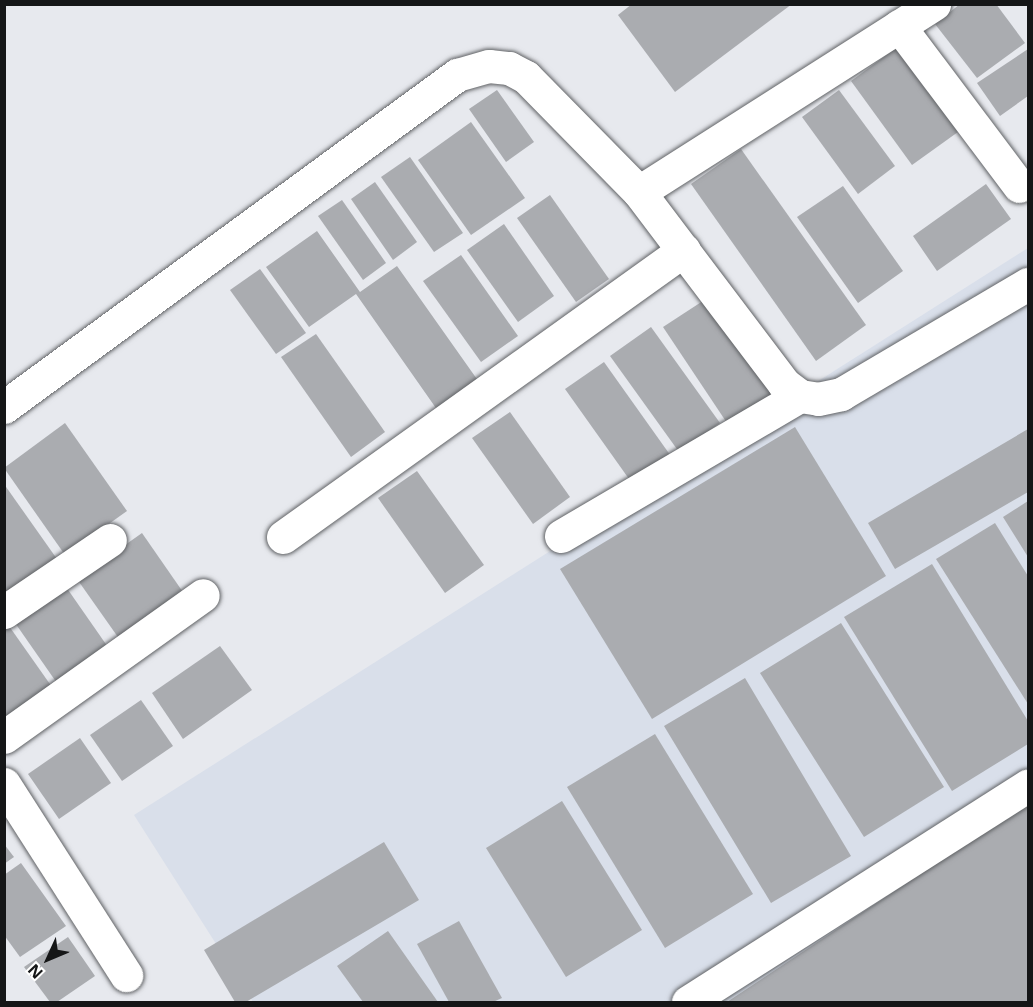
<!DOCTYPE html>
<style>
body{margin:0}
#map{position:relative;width:1033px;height:1007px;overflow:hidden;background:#e7e9ee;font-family:"Open Sans",sans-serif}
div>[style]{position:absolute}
.built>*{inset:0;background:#d9dfea}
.building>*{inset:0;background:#aaacb0}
.roads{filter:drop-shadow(0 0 2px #606265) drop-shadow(0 0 2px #606265)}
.minor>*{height:33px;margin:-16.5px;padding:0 16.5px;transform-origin:16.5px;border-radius:16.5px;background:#fff}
span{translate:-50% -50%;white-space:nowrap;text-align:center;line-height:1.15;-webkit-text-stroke:6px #fff;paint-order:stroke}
.frame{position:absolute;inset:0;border:6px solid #151617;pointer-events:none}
.north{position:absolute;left:18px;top:929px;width:60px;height:60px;-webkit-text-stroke:4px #fff;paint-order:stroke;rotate:226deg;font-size:16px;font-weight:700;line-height:24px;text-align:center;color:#151617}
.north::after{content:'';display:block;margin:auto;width:21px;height:27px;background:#151617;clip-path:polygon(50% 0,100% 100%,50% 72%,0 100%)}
</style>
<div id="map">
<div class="built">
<div style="clip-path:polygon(1028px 248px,1028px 1002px,253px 1002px,134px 815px)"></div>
</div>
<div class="building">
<div style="clip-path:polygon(632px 4px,792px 4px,675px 92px,618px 15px)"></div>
<div style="clip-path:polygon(960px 4px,996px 4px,1025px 43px,977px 78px,935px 24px)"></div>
<div style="clip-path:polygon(896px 48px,958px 132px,912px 165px,851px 81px)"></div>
<div style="clip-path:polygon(1028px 49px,1028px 96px,1000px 116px,977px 83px)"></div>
<div style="clip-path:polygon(497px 90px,534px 142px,506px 162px,469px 109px)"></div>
<div style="clip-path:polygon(839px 90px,895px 166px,858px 194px,802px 117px)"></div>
<div style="clip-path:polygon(471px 122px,525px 198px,471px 235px,418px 160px)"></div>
<div style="clip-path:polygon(741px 149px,866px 325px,816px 361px,691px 184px)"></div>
<div style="clip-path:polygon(410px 157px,463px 233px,434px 252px,381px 177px)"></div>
<div style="clip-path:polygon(375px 182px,417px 242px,393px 260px,351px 199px)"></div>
<div style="clip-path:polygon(986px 184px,1011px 219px,937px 271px,913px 236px)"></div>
<div style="clip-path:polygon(843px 186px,903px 271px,858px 303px,797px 217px)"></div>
<div style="clip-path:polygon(550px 195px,609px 279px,576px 302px,517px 218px)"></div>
<div style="clip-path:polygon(342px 200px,386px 263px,363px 280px,318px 216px)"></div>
<div style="clip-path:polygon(504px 224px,554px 296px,518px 322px,467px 250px)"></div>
<div style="clip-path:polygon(317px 231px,360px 292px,397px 266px,479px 382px,438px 411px,356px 294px,309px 327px,266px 267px)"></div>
<div style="clip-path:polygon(461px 255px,518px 336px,481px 362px,423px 281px)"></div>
<div style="clip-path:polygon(260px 269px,306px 333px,276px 354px,230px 290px)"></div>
<div style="clip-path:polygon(712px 295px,777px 394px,729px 426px,663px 327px)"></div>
<div style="clip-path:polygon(651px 327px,720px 423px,679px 452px,610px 356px)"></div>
<div style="clip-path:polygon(316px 334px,385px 432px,351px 457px,281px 357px)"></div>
<div style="clip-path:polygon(604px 362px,673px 459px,634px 486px,565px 389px)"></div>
<div style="clip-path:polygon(510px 412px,570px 497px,533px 524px,472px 438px)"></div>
<div style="clip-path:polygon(65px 423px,127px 511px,65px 555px,4px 468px)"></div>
<div style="clip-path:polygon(795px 427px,886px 576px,652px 719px,560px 569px)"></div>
<div style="clip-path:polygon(1028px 429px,1028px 492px,895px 569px,868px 523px)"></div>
<div style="clip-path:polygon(417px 471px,484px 565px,445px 593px,378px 498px)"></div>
<div style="clip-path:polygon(4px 484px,57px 559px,4px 595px)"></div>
<div style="clip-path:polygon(1028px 501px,1028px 557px,1003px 517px)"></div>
<div style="clip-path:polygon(995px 523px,1028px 576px,1028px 704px,936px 559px)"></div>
<div style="clip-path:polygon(142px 533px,185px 595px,120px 640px,77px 579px)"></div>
<div style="clip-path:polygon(932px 564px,1028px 721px,1028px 744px,952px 791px,844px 617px)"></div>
<div style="clip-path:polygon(64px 584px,110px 650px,59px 686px,13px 620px)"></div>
<div style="clip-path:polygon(841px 623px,944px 787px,864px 837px,760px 673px)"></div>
<div style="clip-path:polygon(9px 626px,52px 687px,4px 720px,4px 629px)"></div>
<div style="clip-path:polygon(220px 646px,252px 690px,183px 739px,152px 693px)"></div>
<div style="clip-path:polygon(745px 678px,851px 856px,771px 903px,664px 726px)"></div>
<div style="clip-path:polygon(141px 700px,173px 746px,122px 781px,90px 735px)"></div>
<div style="clip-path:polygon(655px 734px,753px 894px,665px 948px,567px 787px)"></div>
<div style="clip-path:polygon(80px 738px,111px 783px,59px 819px,28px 774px)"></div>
<div style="clip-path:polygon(562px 801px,642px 930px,566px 977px,486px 848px)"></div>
<div style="clip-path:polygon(1028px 803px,1028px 1002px,727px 1002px)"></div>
<div style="clip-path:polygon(384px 842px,419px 900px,246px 1002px,235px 1002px,204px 950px)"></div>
<div style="clip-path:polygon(4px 844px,14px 857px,4px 864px)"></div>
<div style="clip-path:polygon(21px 863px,66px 926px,20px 957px,4px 935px,4px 875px)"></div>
<div style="clip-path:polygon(459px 921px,502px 998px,493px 1002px,449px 1002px,417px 944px)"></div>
<div style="clip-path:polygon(388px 931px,438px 1002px,363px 1002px,337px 966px)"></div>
<div style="clip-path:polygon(68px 937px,95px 976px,57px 1002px,50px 1002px,24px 967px)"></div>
</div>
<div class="roads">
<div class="minor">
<div style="left:899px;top:26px;width:200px;rotate:53.1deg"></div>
<div style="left:639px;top:192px;width:241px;rotate:52.9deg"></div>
<div style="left:784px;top:384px;width:20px;rotate:37deg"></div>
<div style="left:800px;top:396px;width:18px;rotate:9deg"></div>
<div style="left:818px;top:399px;width:24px;rotate:-12deg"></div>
<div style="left:841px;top:394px;width:217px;rotate:-30.5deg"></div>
<div style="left:4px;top:407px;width:562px;rotate:-36.24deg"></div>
<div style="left:457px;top:75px;width:33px;rotate:-16deg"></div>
<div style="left:489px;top:66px;width:20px;rotate:6deg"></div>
<div style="left:509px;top:68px;width:19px;rotate:28deg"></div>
<div style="left:526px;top:77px;width:161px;rotate:45.5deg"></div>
<div style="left:639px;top:192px;width:350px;rotate:-32.5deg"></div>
<div style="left:561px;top:536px;width:277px;rotate:-30.4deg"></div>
<div style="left:283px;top:537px;width:493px;rotate:-35.6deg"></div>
<div style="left:4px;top:612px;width:128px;rotate:-34.2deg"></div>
<div style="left:4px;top:737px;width:244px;rotate:-35.5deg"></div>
<div style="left:4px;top:784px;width:227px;rotate:57.4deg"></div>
<div style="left:688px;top:1002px;width:403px;rotate:-32.5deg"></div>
</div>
</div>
<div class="frame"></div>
<div class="north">N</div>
</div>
